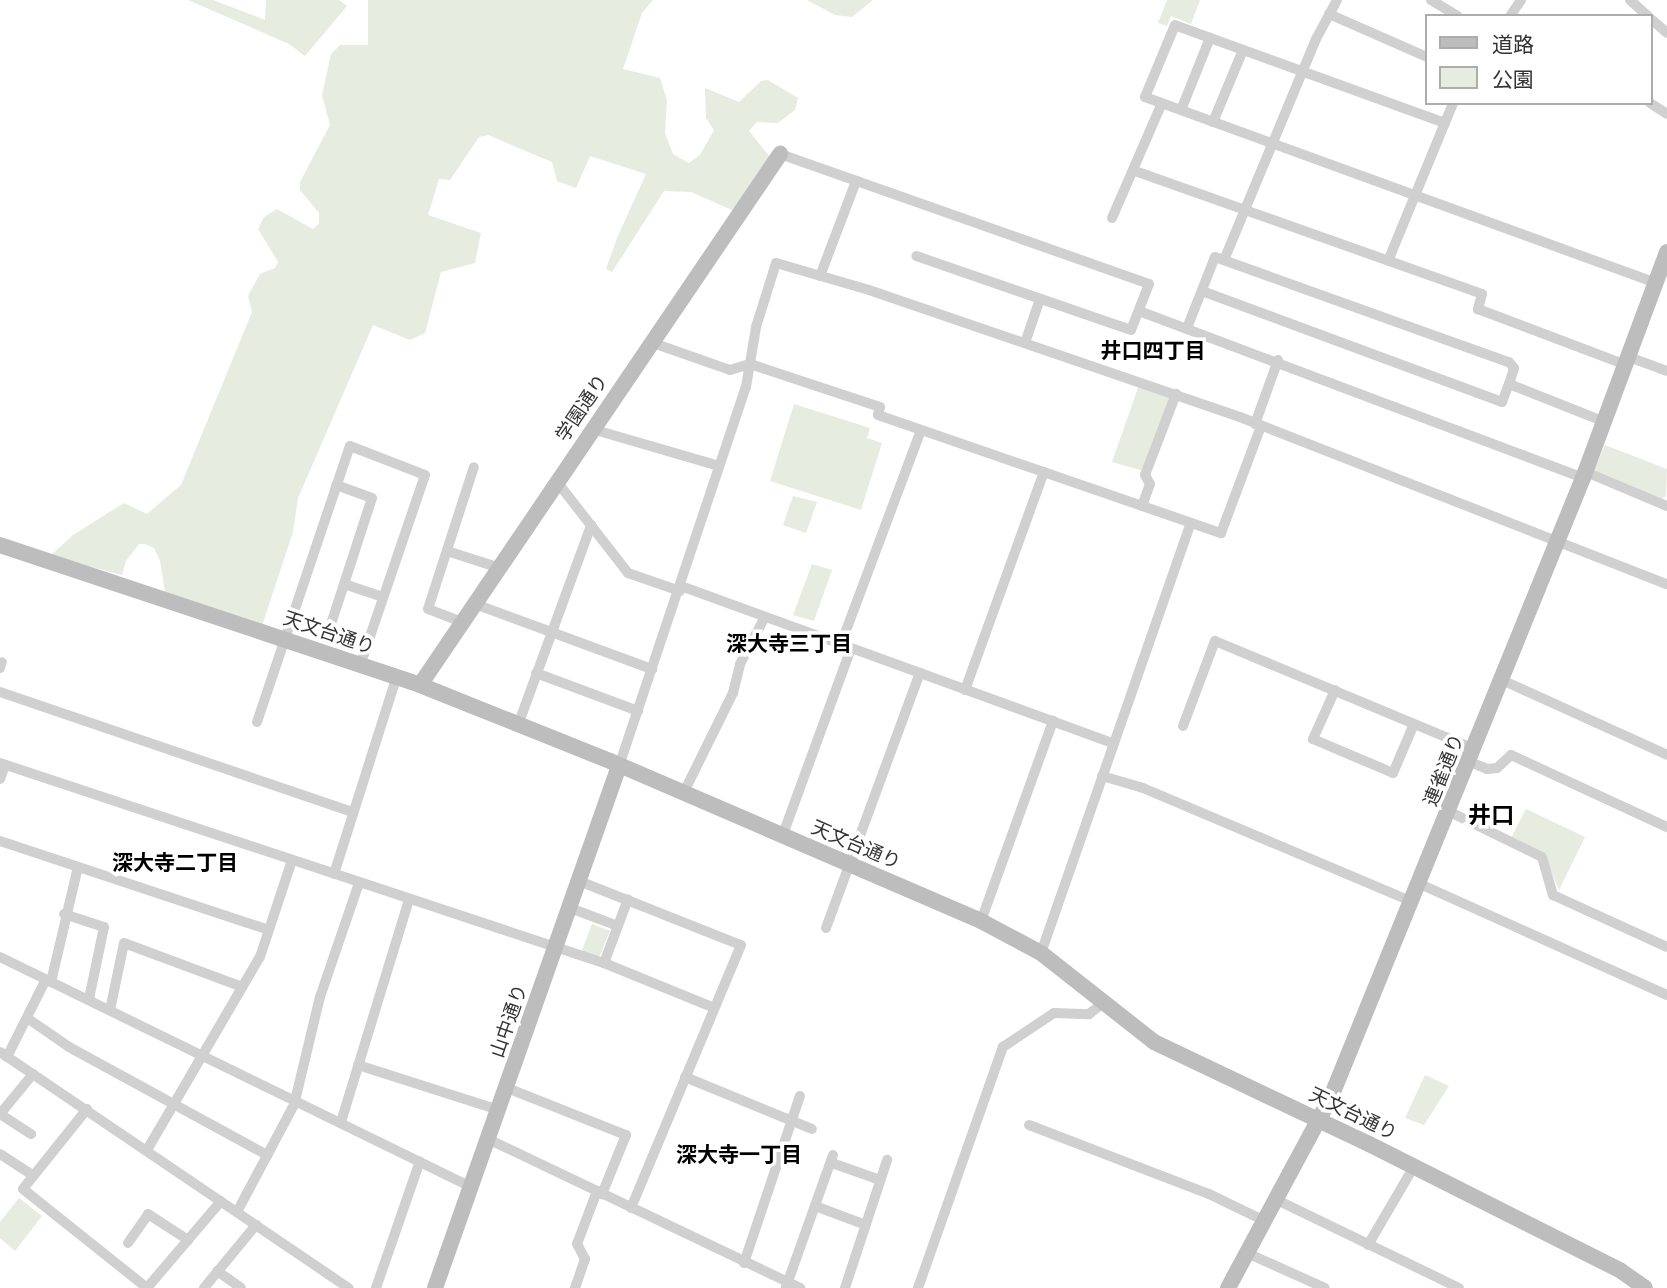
<!DOCTYPE html>
<meta charset="utf-8">
<style>
body{margin:0}
#map{position:relative;width:1667px;height:1288px;overflow:hidden;background:#fff;font-family:Raleway,"Noto Sans JP",sans-serif}
div>[style]{position:absolute}
.green>*{inset:0;background:#e6ecdf}
.street>*{height:10px;margin:-5px;padding:0 5px;transform-origin:5px;border-radius:5px;background:#d0d0d0}
.secondary>*{height:16px;margin:-8px;padding:0 8px;transform-origin:8px;border-radius:8px;background:#bdbdbd}
span{translate:-50% -50%;white-space:nowrap;text-align:center;line-height:1.15;-webkit-text-stroke:7px #fff;paint-order:stroke}
.street-label{font-size:19px;color:#333}
.neighbourhood-label{font-size:21px;color:#000;font-weight:700}
.quarter-label{font-size:23px;color:#000;font-weight:700}
.legend{position:absolute;left:1425px;top:14px;width:228px;height:91px;box-sizing:border-box;background:#fff;border:2px solid #adadad;margin:0;padding:9px 12px;list-style:none;font-size:21px;color:#333}
.legend li{display:flex;align-items:center;gap:14px;height:35px}
.legend b{width:35px;border:2px solid #adadad}
</style>
<div id="map">
<div class="green">
<div style="clip-path:polygon(188px 0,213px 0,265px 20px,266px 0,339px 0,347px 6px,305px 56px,289px 44px)"></div>
<div style="clip-path:polygon(368px 0,653px 0,642px 13px,623px 69px,660px 78px,667px 100px,665px 133px,673px 154px,689px 163px,700px 155px,714px 130px,706px 118px,705px 88px,739px 102px,761px 81px,768px 80px,798px 98px,795px 110px,778px 123px,757px 122px,749px 131px,770px 157px,739px 213px,691px 192px,664px 191px,612px 272px,606px 269px,617px 238px,646px 174px,590px 156px,576px 188px,557px 181px,552px 162px,488px 135px,479px 137px,450px 180px,439px 179px,428px 215px,481px 233px,475px 263px,441px 272px,425px 333px,410px 340px,373px 325px,298px 498px,293px 532px,262px 626px,166px 598px,160px 561px,154px 548px,145px 544px,139px 544px,126px 561px,122px 575px,50px 556px,73px 535px,124px 503px,147px 514px,181px 485px,252px 312px,248px 296px,260px 274px,275px 268px,278px 262px,258px 229px,264px 217px,277px 209px,313px 229px,319px 223px,319px 213px,300px 190px,300px 182px,330px 125px,322px 95px,331px 54px,340px 45px,368px 45px)"></div>
<div style="clip-path:polygon(807px 0,873px 0,852px 17px,835px 15px)"></div>
<div style="clip-path:polygon(1167px 0,1200px 0,1191px 24px,1171px 16px,1167px 26px,1158px 23px)"></div>
<div style="clip-path:polygon(1139px 385px,1171px 397px,1147px 472px,1112px 462px)"></div>
<div style="clip-path:polygon(794px 404px,870px 428px,867px 438px,882px 443px,861px 510px,770px 481px)"></div>
<div style="clip-path:polygon(1605px 445px,1667px 469px,1666px 496px,1662px 499px,1594px 470px)"></div>
<div style="clip-path:polygon(793px 496px,817px 502px,806px 533px,783px 525px)"></div>
<div style="clip-path:polygon(812px 564px,832px 570px,814px 621px,793px 615px)"></div>
<div style="clip-path:polygon(1526px 809px,1585px 837px,1559px 890px,1544px 854px,1511px 838px)"></div>
<div style="clip-path:polygon(592px 924px,610px 931px,597px 962px,580px 955px)"></div>
<div style="clip-path:polygon(1425px 1075px,1449px 1086px,1424px 1125px,1405px 1118px)"></div>
<div style="clip-path:polygon(19px 1198px,42px 1216px,15px 1251px,0 1238px,0 1222px)"></div>
</div>
<div class="street">
<div style="left:1431px;top:0;width:31px;rotate:31deg"></div>
<div style="left:1630px;top:0;width:24px;rotate:42deg"></div>
<div style="left:1329px;top:14px;width:107px;rotate:23.7deg"></div>
<div style="left:1510px;top:16px;width:19px;rotate:-55deg"></div>
<div style="left:1651px;top:19px;width:21px;rotate:41deg"></div>
<div style="left:1650px;top:103px;width:20px;rotate:33deg"></div>
<div style="left:1181px;top:110px;width:78px;rotate:-68.1deg"></div>
<div style="left:1213px;top:122px;width:78px;rotate:-67.4deg"></div>
<div style="left:1445px;top:123px;width:287px;rotate:-160.1deg"></div>
<div style="left:1175px;top:25px;width:78px;rotate:112.6deg"></div>
<div style="left:1145px;top:97px;width:544px;rotate:20deg"></div>
<div style="left:780px;top:154px;width:391px;rotate:19.4deg"></div>
<div style="left:1149px;top:284px;width:49px;rotate:111.4deg"></div>
<div style="left:1131px;top:330px;width:227px;rotate:-161deg"></div>
<div style="left:1135px;top:171px;width:368px;rotate:19.5deg"></div>
<div style="left:1482px;top:294px;width:16px;rotate:105deg"></div>
<div style="left:1478px;top:309px;width:158px;rotate:20.7deg"></div>
<div style="left:1112px;top:218px;width:125px;rotate:-66.5deg"></div>
<div style="left:1224px;top:260px;width:239px;rotate:-67.4deg"></div>
<div style="left:1316px;top:39px;width:44px;rotate:-61.7deg"></div>
<div style="left:1388px;top:261px;width:171px;rotate:-67.6deg"></div>
<div style="left:820px;top:276px;width:102px;rotate:-69.2deg"></div>
<div style="left:1202px;top:291px;width:320px;rotate:20.3deg"></div>
<div style="left:1502px;top:402px;width:19px;rotate:-69deg"></div>
<div style="left:1139px;top:311px;width:474px;rotate:20.6deg"></div>
<div style="left:1187px;top:328px;width:76px;rotate:-68.5deg"></div>
<div style="left:1215px;top:257px;width:312px;rotate:19.7deg"></div>
<div style="left:1509px;top:362px;width:8px;rotate:50deg"></div>
<div style="left:1514px;top:368px;width:17px;rotate:107deg"></div>
<div style="left:1509px;top:384px;width:103px;rotate:21.6deg"></div>
<div style="left:653px;top:343px;width:82px;rotate:19.3deg"></div>
<div style="left:730px;top:370px;width:21px;rotate:-17deg"></div>
<div style="left:750px;top:364px;width:137px;rotate:18.3deg"></div>
<div style="left:880px;top:407px;width:8px;rotate:104deg"></div>
<div style="left:878px;top:415px;width:363px;rotate:19deg"></div>
<div style="left:1221px;top:533px;width:114px;rotate:-69.5deg"></div>
<div style="left:1025px;top:343px;width:46px;rotate:-71.2deg"></div>
<div style="left:1629px;top:357px;width:40px;rotate:20.2deg"></div>
<div style="left:1255px;top:424px;width:68px;rotate:-70.2deg"></div>
<div style="left:592px;top:429px;width:132px;rotate:16.2deg"></div>
<div style="left:1586px;top:472px;width:88px;rotate:22.8deg"></div>
<div style="left:558px;top:483px;width:114px;rotate:52.1deg"></div>
<div style="left:628px;top:573px;width:55px;rotate:19.1deg"></div>
<div style="left:1142px;top:506px;width:23px;rotate:-70deg"></div>
<div style="left:1150px;top:484px;width:10px;rotate:-119deg"></div>
<div style="left:1145px;top:475px;width:87px;rotate:-69.1deg"></div>
<div style="left:447px;top:551px;width:56px;rotate:17.8deg"></div>
<div style="left:344px;top:584px;width:41px;rotate:18.4deg"></div>
<div style="left:681px;top:586px;width:460px;rotate:20deg"></div>
<div style="left:475px;top:604px;width:189px;rotate:20.2deg"></div>
<div style="left:332px;top:621px;width:129px;rotate:-72deg"></div>
<div style="left:372px;top:498px;width:38px;rotate:-160deg"></div>
<div style="left:462px;top:622px;width:36px;rotate:-159deg"></div>
<div style="left:428px;top:609px;width:149px;rotate:-72.1deg"></div>
<div style="left:841px;top:644px;width:228px;rotate:-69.5deg"></div>
<div style="left:0;top:668px;width:6px;rotate:-72deg"></div>
<div style="left:536px;top:673px;width:109px;rotate:20.4deg"></div>
<div style="left:1502px;top:680px;width:181px;rotate:24.4deg"></div>
<div style="left:965px;top:690px;width:232px;rotate:-70.1deg"></div>
<div style="left:1335px;top:690px;width:54px;rotate:114.2deg"></div>
<div style="left:1313px;top:739px;width:87px;rotate:23deg"></div>
<div style="left:1393px;top:773px;width:53px;rotate:-66.8deg"></div>
<div style="left:0;top:692px;width:373px;rotate:18.8deg"></div>
<div style="left:257px;top:722px;width:291px;rotate:-71.4deg"></div>
<div style="left:350px;top:446px;width:80px;rotate:21.1deg"></div>
<div style="left:425px;top:475px;width:202px;rotate:108.8deg"></div>
<div style="left:518px;top:725px;width:213px;rotate:-69.9deg"></div>
<div style="left:1183px;top:726px;width:91px;rotate:-69.4deg"></div>
<div style="left:1215px;top:641px;width:282px;rotate:22.6deg"></div>
<div style="left:1470px;top:762px;width:18px;rotate:22deg"></div>
<div style="left:1487px;top:769px;width:10px;rotate:-6deg"></div>
<div style="left:1497px;top:768px;width:19px;rotate:-43deg"></div>
<div style="left:1511px;top:755px;width:172px;rotate:24.8deg"></div>
<div style="left:0;top:763px;width:636px;rotate:18.32deg"></div>
<div style="left:604px;top:963px;width:119px;rotate:22.2deg"></div>
<div style="left:619px;top:766px;width:400px;rotate:-71.5deg"></div>
<div style="left:746px;top:387px;width:61px;rotate:-80.5deg"></div>
<div style="left:756px;top:327px;width:67px;rotate:-72.6deg"></div>
<div style="left:776px;top:263px;width:97px;rotate:16.2deg"></div>
<div style="left:869px;top:290px;width:392px;rotate:18.9deg"></div>
<div style="left:1240px;top:417px;width:458px;rotate:21.4deg"></div>
<div style="left:1102px;top:776px;width:43px;rotate:16.3deg"></div>
<div style="left:1143px;top:788px;width:293px;rotate:22.9deg"></div>
<div style="left:0;top:779px;width:15px;rotate:-70deg"></div>
<div style="left:683px;top:794px;width:113px;rotate:-63.7deg"></div>
<div style="left:733px;top:693px;width:30px;rotate:-76deg"></div>
<div style="left:740px;top:664px;width:53px;rotate:-62deg"></div>
<div style="left:1450px;top:812px;width:102px;rotate:26.1deg"></div>
<div style="left:1542px;top:857px;width:40px;rotate:74deg"></div>
<div style="left:1553px;top:895px;width:125px;rotate:24.5deg"></div>
<div style="left:782px;top:837px;width:201px;rotate:-69.9deg"></div>
<div style="left:0;top:841px;width:283px;rotate:18.3deg"></div>
<div style="left:334px;top:874px;width:206px;rotate:-72.4deg"></div>
<div style="left:579px;top:881px;width:174px;rotate:21.6deg"></div>
<div style="left:741px;top:945px;width:285px;rotate:112.7deg"></div>
<div style="left:1420px;top:884px;width:271px;rotate:24.2deg"></div>
<div style="left:570px;top:908px;width:51px;rotate:20.6deg"></div>
<div style="left:64px;top:914px;width:42px;rotate:18deg"></div>
<div style="left:104px;top:927px;width:74px;rotate:101.8deg"></div>
<div style="left:981px;top:921px;width:213px;rotate:-70.2deg"></div>
<div style="left:826px;top:928px;width:272px;rotate:-69.8deg"></div>
<div style="left:1041px;top:953px;width:455px;rotate:-70.8deg"></div>
<div style="left:0;top:957px;width:522px;rotate:26.03deg"></div>
<div style="left:604px;top:963px;width:68px;rotate:-69.4deg"></div>
<div style="left:51px;top:982px;width:118px;rotate:-76.8deg"></div>
<div style="left:110px;top:1010px;width:68px;rotate:-78.2deg"></div>
<div style="left:124px;top:943px;width:126px;rotate:20.4deg"></div>
<div style="left:27px;top:1018px;width:51px;rotate:34.6deg"></div>
<div style="left:69px;top:1047px;width:226px;rotate:28.6deg"></div>
<div style="left:0;top:1052px;width:421px;rotate:34.1deg"></div>
<div style="left:7px;top:1057px;width:87px;rotate:-63.4deg"></div>
<div style="left:358px;top:1065px;width:148px;rotate:17.7deg"></div>
<div style="left:685px;top:1077px;width:137px;rotate:22.3deg"></div>
<div style="left:507px;top:1088px;width:128px;rotate:21.6deg"></div>
<div style="left:626px;top:1135px;width:64px;rotate:112.1deg"></div>
<div style="left:87px;top:1109px;width:102px;rotate:128.7deg"></div>
<div style="left:23px;top:1189px;width:159px;rotate:38.6deg"></div>
<div style="left:0;top:1114px;width:52px;rotate:-50.5deg"></div>
<div style="left:0;top:1114px;width:37px;rotate:33deg"></div>
<div style="left:341px;top:1122px;width:233px;rotate:-73deg"></div>
<div style="left:1029px;top:1125px;width:193px;rotate:21deg"></div>
<div style="left:1209px;top:1194px;width:62px;rotate:25.7deg"></div>
<div style="left:488px;top:1139px;width:346px;rotate:25.5deg"></div>
<div style="left:147px;top:1150px;width:224px;rotate:-59.7deg"></div>
<div style="left:260px;top:957px;width:102px;rotate:-71.7deg"></div>
<div style="left:0;top:1154px;width:40px;rotate:32.9deg"></div>
<div style="left:832px;top:1163px;width:51px;rotate:19.5deg"></div>
<div style="left:1277px;top:1200px;width:202px;rotate:25.8deg"></div>
<div style="left:815px;top:1206px;width:54px;rotate:20.4deg"></div>
<div style="left:237px;top:1212px;width:121px;rotate:-62deg"></div>
<div style="left:294px;top:1105px;width:111px;rotate:-76.5deg"></div>
<div style="left:320px;top:997px;width:120px;rotate:-71.1deg"></div>
<div style="left:128px;top:1243px;width:35px;rotate:-55deg"></div>
<div style="left:148px;top:1214px;width:48px;rotate:33deg"></div>
<div style="left:1368px;top:1245px;width:89px;rotate:-59.7deg"></div>
<div style="left:1247px;top:1253px;width:85px;rotate:24.2deg"></div>
<div style="left:744px;top:1263px;width:176px;rotate:-71.5deg"></div>
<div style="left:217px;top:1271px;width:29px;rotate:35deg"></div>
<div style="left:786px;top:1287px;width:140px;rotate:-70.4deg"></div>
<div style="left:147px;top:1288px;width:114px;rotate:-49.6deg"></div>
<div style="left:204px;top:1288px;width:82px;rotate:-50.5deg"></div>
<div style="left:376px;top:1288px;width:134px;rotate:-70.9deg"></div>
<div style="left:575px;top:1288px;width:31px;rotate:-71deg"></div>
<div style="left:585px;top:1259px;width:17px;rotate:-118deg"></div>
<div style="left:577px;top:1244px;width:57px;rotate:-69.3deg"></div>
<div style="left:845px;top:1288px;width:135px;rotate:-71.8deg"></div>
<div style="left:918px;top:1288px;width:256px;rotate:-70.6deg"></div>
<div style="left:1003px;top:1047px;width:61px;rotate:-33.7deg"></div>
<div style="left:1054px;top:1013px;width:35px;rotate:2deg"></div>
<div style="left:1089px;top:1014px;width:18px;rotate:-38deg"></div>
</div>
<div class="secondary">
<div style="left:0;top:545px;width:443px;rotate:18.4deg"></div>
<div style="left:420px;top:685px;width:205px;rotate:21.8deg"></div>
<div style="left:610px;top:761px;width:404px;rotate:23.3deg"></div>
<div style="left:981px;top:921px;width:68px;rotate:28.1deg"></div>
<div style="left:1041px;top:953px;width:144px;rotate:38.2deg"></div>
<div style="left:1154px;top:1042px;width:238px;rotate:25.4deg"></div>
<div style="left:1369px;top:1144px;width:282px;rotate:26.7deg"></div>
<div style="left:1621px;top:1271px;width:29px;rotate:35deg"></div>
<div style="left:420px;top:685px;width:642px;rotate:-55.86deg"></div>
<div style="left:435px;top:1288px;width:553px;rotate:-70.58deg"></div>
<div style="left:1228px;top:1288px;width:217px;rotate:-61.7deg"></div>
<div style="left:1331px;top:1097px;width:668px;rotate:-67.85deg"></div>
<div style="left:1583px;top:478px;width:241px;rotate:-69.6deg"></div>
</div>
<div class="street-label">
<span style="left:582px;top:408px;rotate:-56deg">学園通り</span>
<span style="left:329px;top:633px;rotate:19deg">天文台通り</span>
<span style="left:1444px;top:770px;rotate:-68deg">連雀通り</span>
<span style="left:856px;top:845px;rotate:23deg">天文台通り</span>
<span style="left:509px;top:1021px;rotate:-71deg">山中通り</span>
<span style="left:1353px;top:1114px;rotate:26deg">天文台通り</span>
</div>
<div class="neighbourhood-label">
<span style="left:1153px;top:351px">井口四丁目</span>
<span style="left:789px;top:644px">深大寺三丁目</span>
<span style="left:175px;top:863px">深大寺二丁目</span>
<span style="left:739px;top:1155px">深大寺一丁目</span>
</div>
<div class="quarter-label">
<span style="left:1491px;top:815px">井口</span>
</div>
<ul class="legend">
<li><b style="height:9px;background:#bdbdbd"></b>道路</li>
<li><b style="height:19px;background:#e6ecdf"></b>公園</li>
</ul>
</div>
